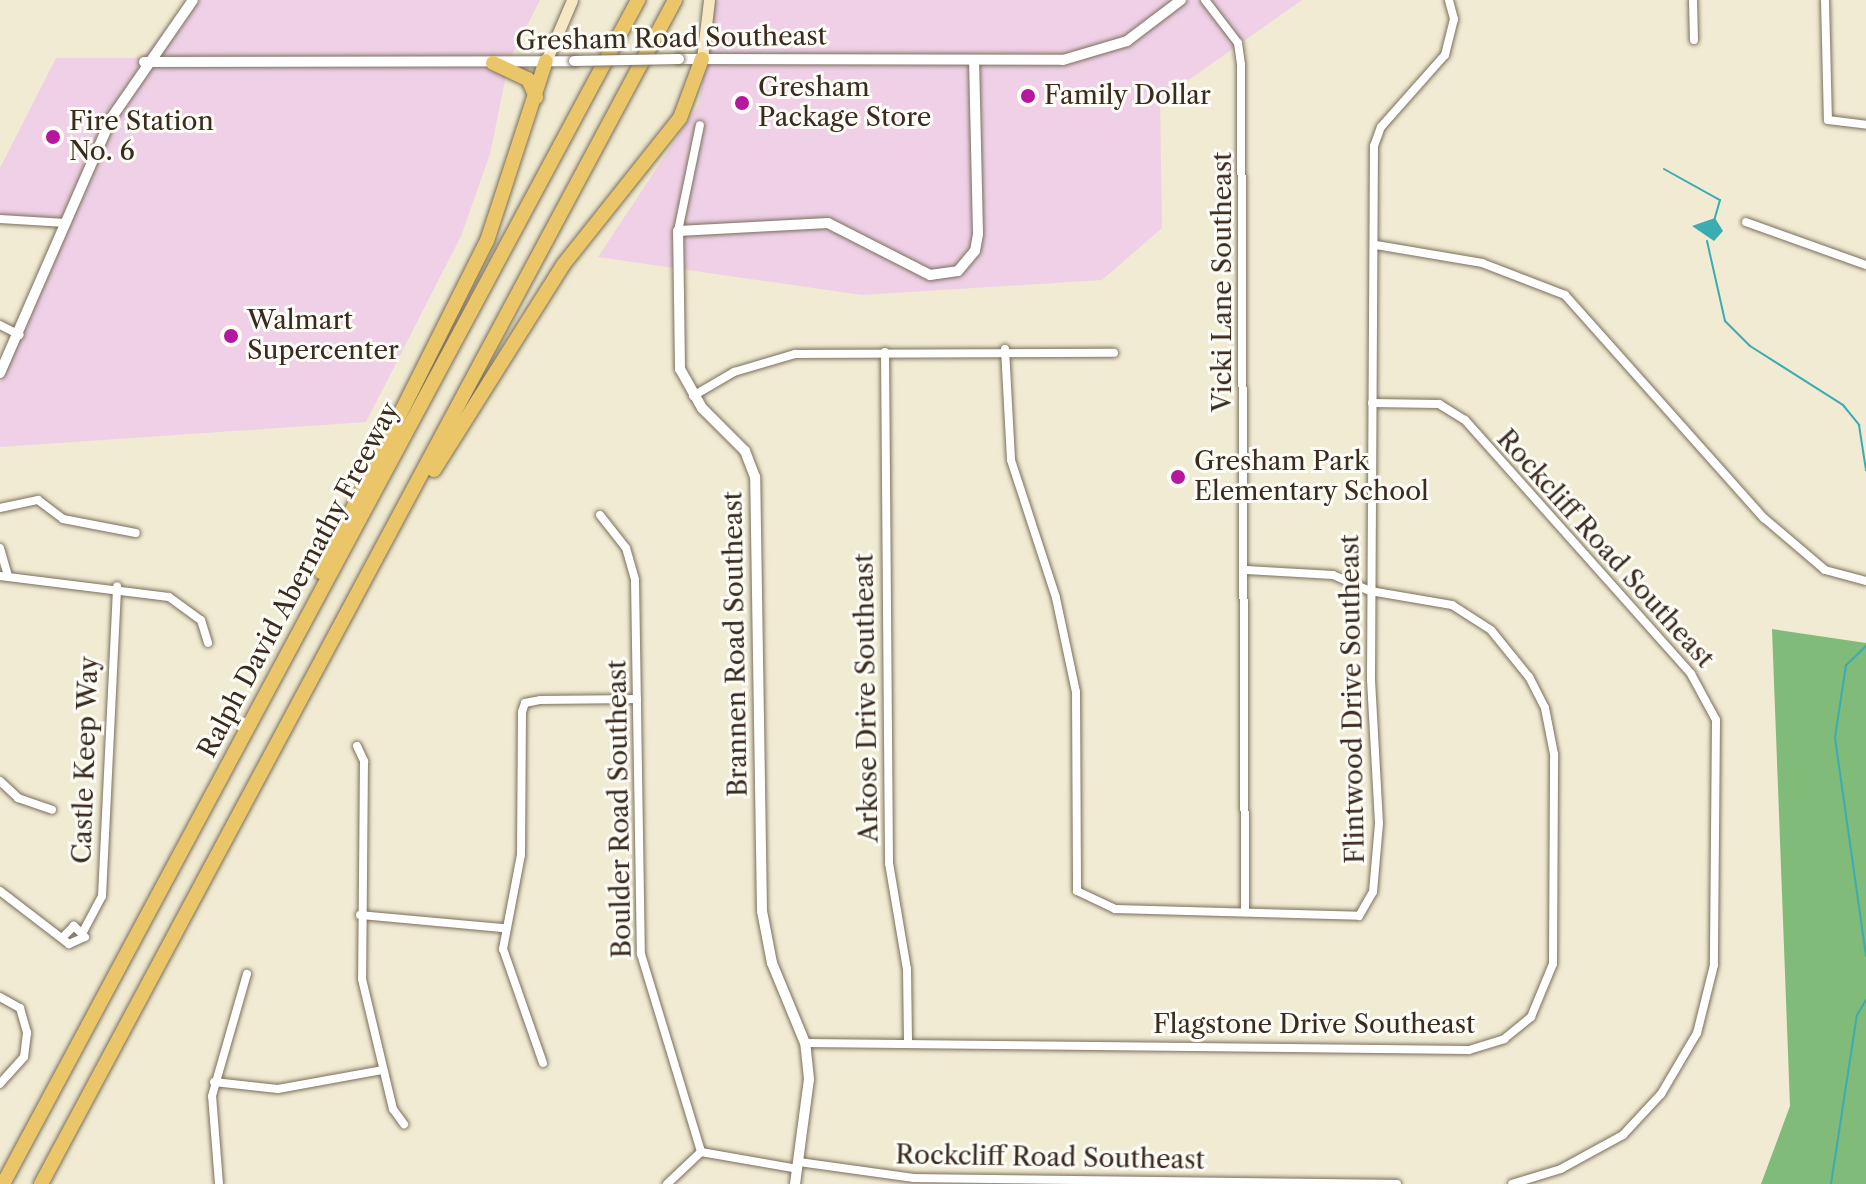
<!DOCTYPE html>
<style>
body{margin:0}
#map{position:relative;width:1866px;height:1184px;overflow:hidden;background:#f0ebd2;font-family:"Libre Caslon Text",serif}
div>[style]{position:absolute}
.built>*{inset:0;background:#efd0e6}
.forest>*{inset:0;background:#80bb79}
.water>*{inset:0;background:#3aacb2}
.stream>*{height:2px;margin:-1px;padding:0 1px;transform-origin:1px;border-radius:1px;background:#3aacb2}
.roads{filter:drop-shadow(0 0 2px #7a6e5d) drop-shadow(0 0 2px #7a6e5d)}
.minor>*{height:8px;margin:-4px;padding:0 4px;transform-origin:4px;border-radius:4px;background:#fff}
.tertiary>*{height:10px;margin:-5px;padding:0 5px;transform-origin:5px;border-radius:5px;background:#fff}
.secondary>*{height:11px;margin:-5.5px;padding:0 5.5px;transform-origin:5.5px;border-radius:5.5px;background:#f7e8c3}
.motorway>*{height:14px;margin:-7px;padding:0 7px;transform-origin:7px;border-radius:7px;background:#ebc669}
.bridges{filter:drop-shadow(0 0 2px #7a6e5d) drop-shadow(0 0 2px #7a6e5d)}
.tertiary-bridge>*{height:10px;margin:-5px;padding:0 5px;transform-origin:5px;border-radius:5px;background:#fff}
.dots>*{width:22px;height:22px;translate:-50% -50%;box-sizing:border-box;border:4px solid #fdfcf7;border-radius:50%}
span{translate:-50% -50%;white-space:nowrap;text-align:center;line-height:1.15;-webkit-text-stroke:6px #fdfcf7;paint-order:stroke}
.street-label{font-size:26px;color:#3b2a1e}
.poi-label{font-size:26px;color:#3b2a1e}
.left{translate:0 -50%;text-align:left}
</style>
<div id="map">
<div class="built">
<div style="clip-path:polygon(192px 0,540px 0,509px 61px,490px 154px,461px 236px,366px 422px,0 447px,0 383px,71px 220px,0 217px,0 168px,56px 58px,141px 58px)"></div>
<div style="clip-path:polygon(715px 0,1302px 0,1160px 100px,1162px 228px,1102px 280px,862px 295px,598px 257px,699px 104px)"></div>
</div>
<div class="forest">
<div style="clip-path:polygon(1772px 629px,1866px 643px,1866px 1184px,1761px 1184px,1790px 1106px)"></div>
</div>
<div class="water">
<div style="clip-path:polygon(1715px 218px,1723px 231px,1714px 241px,1692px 226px)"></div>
</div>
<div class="stream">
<div style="left:1664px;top:169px;width:64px;rotate:29deg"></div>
<div style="left:1720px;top:200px;width:19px;rotate:106deg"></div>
<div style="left:1707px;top:241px;width:82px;rotate:77.3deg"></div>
<div style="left:1725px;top:321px;width:35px;rotate:45deg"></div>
<div style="left:1750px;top:346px;width:110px;rotate:32.4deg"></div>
<div style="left:1843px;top:405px;width:26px;rotate:51deg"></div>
<div style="left:1859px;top:425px;width:46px;rotate:81.2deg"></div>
<div style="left:1866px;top:646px;width:28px;rotate:136deg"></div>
<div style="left:1846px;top:665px;width:74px;rotate:98.6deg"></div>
<div style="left:1835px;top:738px;width:220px;rotate:81.9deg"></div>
<div style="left:1831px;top:1184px;width:171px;rotate:-81.3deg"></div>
<div style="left:1857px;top:1015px;width:17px;rotate:-59deg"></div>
</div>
<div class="roads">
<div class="minor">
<div style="left:1205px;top:0;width:54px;rotate:52.5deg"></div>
<div style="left:1238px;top:43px;width:22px;rotate:82deg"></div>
<div style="left:1241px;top:65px;width:847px;rotate:89.73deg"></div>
<div style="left:1693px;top:0;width:40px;rotate:88.6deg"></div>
<div style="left:1825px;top:0;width:120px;rotate:88.6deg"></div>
<div style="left:1828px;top:120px;width:38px;rotate:7deg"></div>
<div style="left:0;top:219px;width:66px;rotate:3.5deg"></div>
<div style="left:1746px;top:222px;width:127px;rotate:19.7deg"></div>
<div style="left:678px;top:231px;width:108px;rotate:-78.3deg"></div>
<div style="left:1376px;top:245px;width:108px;rotate:9.6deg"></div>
<div style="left:1482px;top:263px;width:89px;rotate:21.1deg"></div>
<div style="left:1565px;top:295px;width:299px;rotate:48.3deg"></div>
<div style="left:1764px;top:518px;width:80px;rotate:40.4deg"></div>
<div style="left:1825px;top:570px;width:42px;rotate:15deg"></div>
<div style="left:0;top:325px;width:22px;rotate:27deg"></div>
<div style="left:1005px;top:349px;width:111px;rotate:86.9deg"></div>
<div style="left:1011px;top:460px;width:145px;rotate:71.9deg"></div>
<div style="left:1056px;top:598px;width:96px;rotate:78deg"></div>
<div style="left:1076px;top:692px;width:199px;rotate:89.7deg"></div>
<div style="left:1077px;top:891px;width:42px;rotate:25.3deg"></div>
<div style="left:1115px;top:909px;width:244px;rotate:1.6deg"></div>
<div style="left:1359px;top:916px;width:28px;rotate:-60deg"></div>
<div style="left:1373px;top:892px;width:69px;rotate:-85deg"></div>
<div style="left:1379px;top:823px;width:144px;rotate:-93.2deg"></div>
<div style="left:1371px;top:679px;width:533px;rotate:-89.68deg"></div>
<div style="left:1374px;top:146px;width:20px;rotate:-70deg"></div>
<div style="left:1381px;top:127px;width:96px;rotate:-48.4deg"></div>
<div style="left:1445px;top:55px;width:37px;rotate:-76deg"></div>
<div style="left:1454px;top:19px;width:20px;rotate:-105deg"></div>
<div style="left:885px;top:352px;width:511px;rotate:89.55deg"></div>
<div style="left:889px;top:863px;width:108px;rotate:80.4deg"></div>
<div style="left:907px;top:969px;width:72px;rotate:89.2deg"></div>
<div style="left:693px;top:396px;width:48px;rotate:-30.3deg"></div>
<div style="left:734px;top:372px;width:64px;rotate:-16.4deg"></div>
<div style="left:795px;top:354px;width:319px;rotate:-0.2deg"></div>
<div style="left:1372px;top:403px;width:67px;rotate:0.9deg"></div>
<div style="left:1439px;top:404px;width:31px;rotate:32deg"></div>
<div style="left:1465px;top:420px;width:340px;rotate:48.3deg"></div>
<div style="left:1691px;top:674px;width:52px;rotate:61.5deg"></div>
<div style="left:1716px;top:720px;width:245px;rotate:90.5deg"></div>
<div style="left:1714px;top:965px;width:70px;rotate:104deg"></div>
<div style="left:1697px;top:1033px;width:71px;rotate:120.5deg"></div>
<div style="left:1661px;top:1094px;width:56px;rotate:132.8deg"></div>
<div style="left:1623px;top:1135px;width:71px;rotate:151.3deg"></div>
<div style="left:1561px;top:1169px;width:51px;rotate:163deg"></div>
<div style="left:0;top:508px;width:39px;rotate:-12deg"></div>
<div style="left:38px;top:500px;width:31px;rotate:37deg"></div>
<div style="left:63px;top:519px;width:74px;rotate:10.9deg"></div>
<div style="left:600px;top:515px;width:42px;rotate:51.8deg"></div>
<div style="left:626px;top:548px;width:33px;rotate:74deg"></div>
<div style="left:635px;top:580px;width:374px;rotate:89.1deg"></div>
<div style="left:641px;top:954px;width:207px;rotate:73.1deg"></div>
<div style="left:0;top:548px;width:29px;rotate:74deg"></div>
<div style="left:0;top:576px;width:170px;rotate:7.1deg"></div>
<div style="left:169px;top:597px;width:39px;rotate:36deg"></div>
<div style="left:201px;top:620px;width:24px;rotate:73deg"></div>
<div style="left:357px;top:746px;width:17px;rotate:65deg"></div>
<div style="left:364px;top:761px;width:218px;rotate:90.5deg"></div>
<div style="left:362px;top:979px;width:134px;rotate:76.6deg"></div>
<div style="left:393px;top:1109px;width:19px;rotate:54deg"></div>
<div style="left:0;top:781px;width:25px;rotate:43deg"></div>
<div style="left:18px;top:798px;width:36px;rotate:19deg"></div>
<div style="left:0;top:891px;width:87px;rotate:37.5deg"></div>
<div style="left:69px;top:944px;width:17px;rotate:-24deg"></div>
<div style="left:85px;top:937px;width:16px;rotate:-135deg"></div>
<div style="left:74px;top:926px;width:13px;rotate:135deg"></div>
<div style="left:360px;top:915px;width:144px;rotate:5.2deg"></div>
<div style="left:84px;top:930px;width:38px;rotate:-62deg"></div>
<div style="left:102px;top:896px;width:310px;rotate:-87.2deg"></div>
<div style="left:0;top:997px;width:23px;rotate:29deg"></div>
<div style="left:20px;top:1008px;width:26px;rotate:74deg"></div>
<div style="left:27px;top:1033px;width:24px;rotate:97deg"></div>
<div style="left:24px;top:1057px;width:36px;rotate:132deg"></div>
<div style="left:805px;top:1043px;width:664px;rotate:0.6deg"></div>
<div style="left:1469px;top:1050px;width:37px;rotate:-17deg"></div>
<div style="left:1504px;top:1039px;width:35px;rotate:-39deg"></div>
<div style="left:1531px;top:1017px;width:57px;rotate:-67.5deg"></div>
<div style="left:1553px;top:964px;width:210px;rotate:-89.7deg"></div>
<div style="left:1554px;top:754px;width:47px;rotate:-101.1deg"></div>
<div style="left:1545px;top:708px;width:35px;rotate:-117deg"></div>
<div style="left:1529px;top:677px;width:60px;rotate:-129deg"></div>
<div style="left:1491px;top:630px;width:46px;rotate:-147.3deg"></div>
<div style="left:1452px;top:605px;width:83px;rotate:-170.3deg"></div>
<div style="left:1370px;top:591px;width:40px;rotate:-156.6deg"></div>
<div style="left:1333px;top:575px;width:87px;rotate:-176.7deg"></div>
<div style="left:543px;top:1063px;width:121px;rotate:-109.3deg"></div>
<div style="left:503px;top:949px;width:96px;rotate:-79.2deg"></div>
<div style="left:521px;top:855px;width:143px;rotate:-89.6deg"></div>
<div style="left:522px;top:712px;width:9px;rotate:-72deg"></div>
<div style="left:525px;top:703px;width:16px;rotate:-11deg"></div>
<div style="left:541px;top:700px;width:96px;rotate:-0.6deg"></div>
<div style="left:214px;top:1082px;width:64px;rotate:6.2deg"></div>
<div style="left:278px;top:1089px;width:107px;rotate:-10.3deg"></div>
<div style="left:701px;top:1152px;width:98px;rotate:9.9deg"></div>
<div style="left:799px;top:1162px;width:116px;rotate:7.9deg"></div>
<div style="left:914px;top:1178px;width:483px;rotate:0.7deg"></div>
<div style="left:219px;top:1184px;width:88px;rotate:-94.5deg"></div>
<div style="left:212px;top:1096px;width:127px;rotate:-74deg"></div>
<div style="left:667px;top:1184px;width:47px;rotate:-43.3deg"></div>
</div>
<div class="tertiary">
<div style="left:679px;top:59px;width:384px;rotate:0.1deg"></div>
<div style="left:1063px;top:60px;width:67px;rotate:-16.5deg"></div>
<div style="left:1127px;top:41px;width:68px;rotate:-37.2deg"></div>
<div style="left:144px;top:62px;width:430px;rotate:-0.1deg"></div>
<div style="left:0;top:373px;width:279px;rotate:-66.4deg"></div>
<div style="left:112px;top:117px;width:142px;rotate:-55.3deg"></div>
<div style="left:795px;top:1184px;width:106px;rotate:-82.4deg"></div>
<div style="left:809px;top:1079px;width:36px;rotate:-96deg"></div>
<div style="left:805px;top:1043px;width:87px;rotate:-112.4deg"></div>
<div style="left:772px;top:963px;width:53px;rotate:-100.9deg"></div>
<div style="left:762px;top:911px;width:434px;rotate:-90.9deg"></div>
<div style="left:755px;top:477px;width:28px;rotate:-111deg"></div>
<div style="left:745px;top:451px;width:61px;rotate:-135deg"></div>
<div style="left:702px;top:408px;width:45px;rotate:-119.4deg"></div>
<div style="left:680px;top:369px;width:138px;rotate:-90.8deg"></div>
<div style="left:678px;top:231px;width:150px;rotate:-3.1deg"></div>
<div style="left:828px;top:223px;width:114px;rotate:27deg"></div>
<div style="left:930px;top:275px;width:28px;rotate:-8deg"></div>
<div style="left:958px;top:271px;width:26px;rotate:-50deg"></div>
<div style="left:975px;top:251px;width:17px;rotate:-80deg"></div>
<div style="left:978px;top:234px;width:174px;rotate:-91.3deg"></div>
</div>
<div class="secondary">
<div style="left:702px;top:59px;width:59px;rotate:-83.2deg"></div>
<div style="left:546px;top:61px;width:66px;rotate:-66.9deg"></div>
</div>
<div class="motorway">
<div style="left:493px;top:63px;width:38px;rotate:25deg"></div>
<div style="left:528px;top:79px;width:20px;rotate:66deg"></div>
<div style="left:434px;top:470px;width:242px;rotate:-57.8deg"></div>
<div style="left:563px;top:265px;width:188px;rotate:-51.5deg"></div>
<div style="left:680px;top:118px;width:63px;rotate:-69.6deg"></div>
<div style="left:321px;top:572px;width:370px;rotate:-63.4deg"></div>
<div style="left:487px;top:241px;width:189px;rotate:-71.9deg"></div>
<div style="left:3px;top:1184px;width:1344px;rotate:-61.79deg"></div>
<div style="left:41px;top:1184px;width:1343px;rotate:-61.83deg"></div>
</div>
</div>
<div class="bridges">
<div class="tertiary-bridge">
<div style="left:574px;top:61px;width:105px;rotate:-1.1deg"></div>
</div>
</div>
<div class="dots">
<div style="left:1028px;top:96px;background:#b5179e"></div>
<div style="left:742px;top:103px;background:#b5179e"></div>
<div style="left:53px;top:137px;background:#b5179e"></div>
<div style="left:231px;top:336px;background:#b5179e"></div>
<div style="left:1178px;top:477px;background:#b5179e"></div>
</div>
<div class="street-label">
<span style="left:671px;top:39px;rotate:-1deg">Gresham Road Southeast</span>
<span style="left:1223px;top:282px;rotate:-90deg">Vicki Lane Southeast</span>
<span style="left:1605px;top:549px;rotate:48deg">Rockcliff Road Southeast</span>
<span style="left:299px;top:580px;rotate:-62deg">Ralph David Abernathy Freeway</span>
<span style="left:736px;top:644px;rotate:-91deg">Brannen Road Southeast</span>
<span style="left:867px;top:698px;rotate:-91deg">Arkose Drive Southeast</span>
<span style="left:1353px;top:699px;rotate:-91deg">Flintwood Drive Southeast</span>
<span style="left:86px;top:760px;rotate:-88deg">Castle Keep Way</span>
<span style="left:620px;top:809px;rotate:-91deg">Boulder Road Southeast</span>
<span style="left:1314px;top:1025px">Flagstone Drive Southeast</span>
<span style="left:1050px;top:1158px;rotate:1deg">Rockcliff Road Southeast</span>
</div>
<div class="poi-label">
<span class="left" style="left:758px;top:103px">Gresham<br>Package Store</span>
<span class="left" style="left:1044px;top:96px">Family Dollar</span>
<span class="left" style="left:69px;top:137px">Fire Station<br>No. 6</span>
<span class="left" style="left:247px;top:336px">Walmart<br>Supercenter</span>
<span class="left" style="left:1194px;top:477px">Gresham Park<br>Elementary School</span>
</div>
</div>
